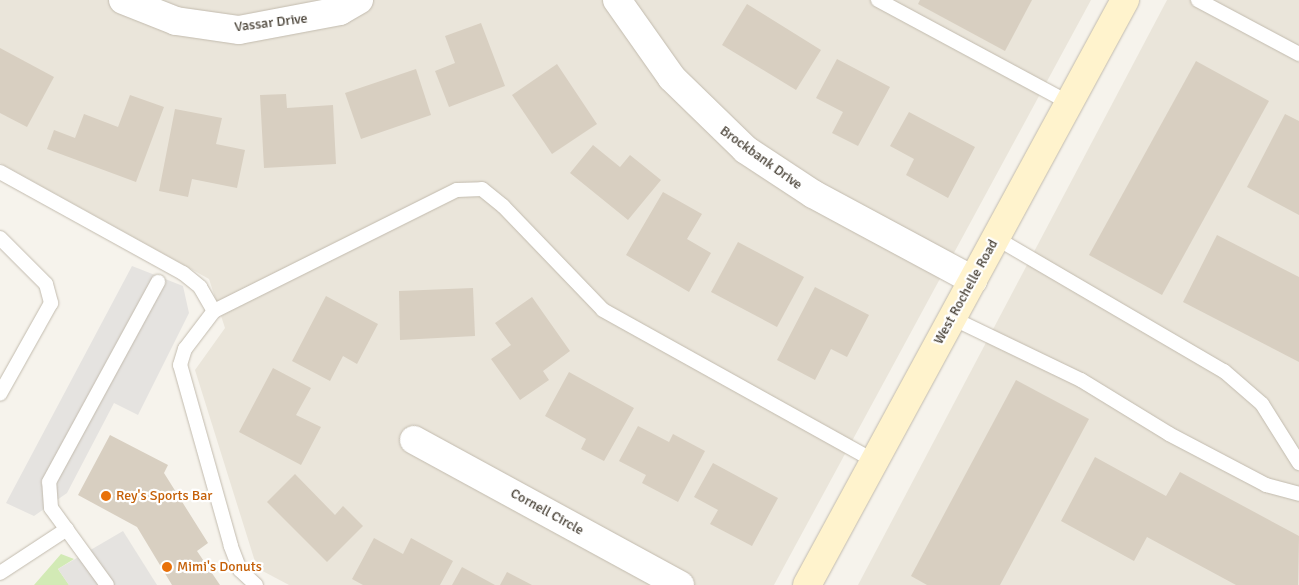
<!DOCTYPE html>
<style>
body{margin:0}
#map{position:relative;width:1299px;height:585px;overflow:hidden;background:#f6f3ec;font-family:Signika,sans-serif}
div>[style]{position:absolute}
.residential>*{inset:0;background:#eae5da}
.green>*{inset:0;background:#d2eab5}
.parking>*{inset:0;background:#e5e3e0}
.building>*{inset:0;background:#d8cfc1}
.roads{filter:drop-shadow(0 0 1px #c2bbae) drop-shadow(0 0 1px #c2bbae)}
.lane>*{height:14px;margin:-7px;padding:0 7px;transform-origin:7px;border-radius:7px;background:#fff}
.street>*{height:28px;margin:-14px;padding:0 14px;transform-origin:14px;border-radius:14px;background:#fff}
.secondary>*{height:28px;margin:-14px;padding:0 14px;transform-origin:14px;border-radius:14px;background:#fff3cd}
.dots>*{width:14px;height:14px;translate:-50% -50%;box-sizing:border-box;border:2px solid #fff;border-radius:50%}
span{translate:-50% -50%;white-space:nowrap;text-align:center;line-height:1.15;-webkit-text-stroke:4.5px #fff;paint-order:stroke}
.street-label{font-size:14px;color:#4b4439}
.food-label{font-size:14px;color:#c56008}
.left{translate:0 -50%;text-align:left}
</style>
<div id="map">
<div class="residential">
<div style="clip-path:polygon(0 0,1091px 0,774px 585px,289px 585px,257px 568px,195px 370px,225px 328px,209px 279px,0 163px)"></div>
<div style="clip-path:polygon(1167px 0,1299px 0,1299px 585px,858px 585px)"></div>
</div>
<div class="green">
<div style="clip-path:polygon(61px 554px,74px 559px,58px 569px,69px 585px,34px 585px)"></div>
</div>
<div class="parking">
<div style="clip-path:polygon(132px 266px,183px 286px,189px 313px,138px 415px,114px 403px,67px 493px,34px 516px,6px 503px)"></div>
<div style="clip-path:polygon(123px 531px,157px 585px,69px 585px,58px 569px)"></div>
</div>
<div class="building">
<div style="clip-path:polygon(920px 0,1032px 0,1005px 51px,918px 4px)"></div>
<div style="clip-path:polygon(747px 4px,821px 50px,796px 90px,722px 45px)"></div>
<div style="clip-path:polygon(481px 23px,505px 86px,449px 107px,435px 71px,455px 63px,445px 36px)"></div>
<div style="clip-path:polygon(0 48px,54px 77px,27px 127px,0 113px)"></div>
<div style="clip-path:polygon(837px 59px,890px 87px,858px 146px,832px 133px,843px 112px,816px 98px)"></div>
<div style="clip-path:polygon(1196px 61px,1269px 101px,1162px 295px,1089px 255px)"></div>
<div style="clip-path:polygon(557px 64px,597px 124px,552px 154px,512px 95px)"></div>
<div style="clip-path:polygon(416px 69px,431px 115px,361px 139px,345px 93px)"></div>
<div style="clip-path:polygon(286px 94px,287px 108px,333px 105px,336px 164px,264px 168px,260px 95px)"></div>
<div style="clip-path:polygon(130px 95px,164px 107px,136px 182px,47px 149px,54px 130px,75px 138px,84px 114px,118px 127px)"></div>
<div style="clip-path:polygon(175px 109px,222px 118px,216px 144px,245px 150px,237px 188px,192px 179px,188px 197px,159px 191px)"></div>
<div style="clip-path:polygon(909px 112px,975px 147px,948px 198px,906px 175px,914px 159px,890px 146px)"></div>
<div style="clip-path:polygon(1285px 114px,1299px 121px,1299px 215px,1247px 187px)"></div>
<div style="clip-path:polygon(593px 145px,620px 167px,630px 155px,661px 180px,628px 220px,570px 173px)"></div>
<div style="clip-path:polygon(663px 192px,702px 214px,687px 239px,711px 253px,689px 292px,626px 255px)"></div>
<div style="clip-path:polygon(1217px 235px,1299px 277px,1299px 362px,1183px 302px)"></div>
<div style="clip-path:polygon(738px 242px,804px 277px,777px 327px,711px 292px)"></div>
<div style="clip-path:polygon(815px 287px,869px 315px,847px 357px,831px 349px,815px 380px,777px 360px)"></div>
<div style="clip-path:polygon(473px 288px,475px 336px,400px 340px,399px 291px)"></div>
<div style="clip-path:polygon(326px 296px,378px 324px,357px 364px,343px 356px,330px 381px,292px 361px)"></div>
<div style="clip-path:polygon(532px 297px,570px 351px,543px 371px,549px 380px,520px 400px,491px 359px,511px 345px,495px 323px)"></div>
<div style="clip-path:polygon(273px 368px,311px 388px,296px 415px,321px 427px,301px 465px,239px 432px)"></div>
<div style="clip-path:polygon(569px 372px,634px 408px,604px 461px,581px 449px,586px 439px,545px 416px)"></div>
<div style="clip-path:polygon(1016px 380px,1089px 419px,1000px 585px,927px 585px,911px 576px)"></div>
<div style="clip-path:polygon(638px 426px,669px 442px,673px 434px,705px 451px,678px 502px,642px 483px,646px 475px,619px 461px)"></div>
<div style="clip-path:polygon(110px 435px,168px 465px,164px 473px,208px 543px,197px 551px,220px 585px,172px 585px,137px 527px,78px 495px)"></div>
<div style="clip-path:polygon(1095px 457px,1166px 496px,1180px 472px,1299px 536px,1298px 585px,1236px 585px,1147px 537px,1134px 561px,1061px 521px)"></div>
<div style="clip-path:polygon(713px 463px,778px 498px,752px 546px,710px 524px,718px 510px,694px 497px)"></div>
<div style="clip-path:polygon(295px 474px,335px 515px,343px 506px,363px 526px,327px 562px,267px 502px)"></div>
<div style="clip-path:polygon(374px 538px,403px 554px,411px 538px,453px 561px,440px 585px,363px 585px,352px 579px)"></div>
<div style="clip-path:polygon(462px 567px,495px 585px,452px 585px)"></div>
<div style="clip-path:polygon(507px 572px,532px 585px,500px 585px)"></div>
</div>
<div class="roads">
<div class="lane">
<div style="left:878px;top:0;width:217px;rotate:28.3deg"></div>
<div style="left:1198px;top:0;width:115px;rotate:28.1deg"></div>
<div style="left:0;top:172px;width:209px;rotate:28.9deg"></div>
<div style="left:183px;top:273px;width:22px;rotate:39deg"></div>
<div style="left:200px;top:287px;width:28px;rotate:60deg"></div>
<div style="left:0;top:238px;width:65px;rotate:45deg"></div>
<div style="left:46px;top:284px;width:20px;rotate:75deg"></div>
<div style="left:51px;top:303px;width:104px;rotate:119.3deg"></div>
<div style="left:996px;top:238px;width:264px;rotate:30.3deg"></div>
<div style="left:1224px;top:371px;width:50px;rotate:41deg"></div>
<div style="left:1262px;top:404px;width:70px;rotate:57.9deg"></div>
<div style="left:952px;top:318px;width:143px;rotate:25.7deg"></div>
<div style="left:1081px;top:380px;width:103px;rotate:31.5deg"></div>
<div style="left:1169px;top:434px;width:110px;rotate:27.7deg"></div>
<div style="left:1266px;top:485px;width:34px;rotate:15deg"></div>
<div style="left:0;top:573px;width:80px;rotate:-33.3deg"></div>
<div style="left:107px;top:585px;width:95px;rotate:-126deg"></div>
<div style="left:51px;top:508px;width:26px;rotate:-94deg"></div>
<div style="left:49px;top:482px;width:228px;rotate:-61.4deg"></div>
<div style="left:256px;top:585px;width:22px;rotate:-137deg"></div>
<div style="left:240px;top:570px;width:26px;rotate:-111deg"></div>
<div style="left:231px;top:546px;width:188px;rotate:-105.7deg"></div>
<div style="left:180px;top:365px;width:17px;rotate:-73deg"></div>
<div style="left:185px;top:349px;width:48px;rotate:-52.7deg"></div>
<div style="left:214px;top:311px;width:271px;rotate:-26.5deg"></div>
<div style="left:457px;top:190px;width:25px;rotate:-2deg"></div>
<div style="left:482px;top:189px;width:27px;rotate:39deg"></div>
<div style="left:503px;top:206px;width:144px;rotate:46.1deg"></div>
<div style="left:603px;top:310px;width:310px;rotate:29.1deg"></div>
</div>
<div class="street">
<div style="left:123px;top:0;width:57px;rotate:21.6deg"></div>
<div style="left:176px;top:21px;width:64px;rotate:8.1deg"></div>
<div style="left:239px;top:30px;width:103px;rotate:-10.7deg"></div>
<div style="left:340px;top:11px;width:22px;rotate:-30deg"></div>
<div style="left:617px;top:0;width:95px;rotate:54.8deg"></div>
<div style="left:672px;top:78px;width:103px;rotate:44.2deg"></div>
<div style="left:746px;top:150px;width:80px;rotate:33.3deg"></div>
<div style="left:813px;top:194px;width:182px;rotate:28.3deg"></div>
<div style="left:414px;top:440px;width:303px;rotate:28.6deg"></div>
</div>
<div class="secondary">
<div style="left:807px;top:585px;width:666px;rotate:-61.47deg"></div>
</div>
</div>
<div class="dots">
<div style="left:106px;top:496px;background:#e8710a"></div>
<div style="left:167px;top:567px;background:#e8710a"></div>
</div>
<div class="street-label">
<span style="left:271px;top:23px;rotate:-7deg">Vassar Drive</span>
<span style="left:761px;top:158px;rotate:36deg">Brockbank Drive</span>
<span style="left:966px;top:292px;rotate:-61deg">West Rochelle Road</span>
<span style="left:547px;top:512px;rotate:29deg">Cornell Circle</span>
</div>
<div class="food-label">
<span class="left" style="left:116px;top:496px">Rey's Sports Bar</span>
<span class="left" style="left:177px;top:567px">Mimi's Donuts</span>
</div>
</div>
